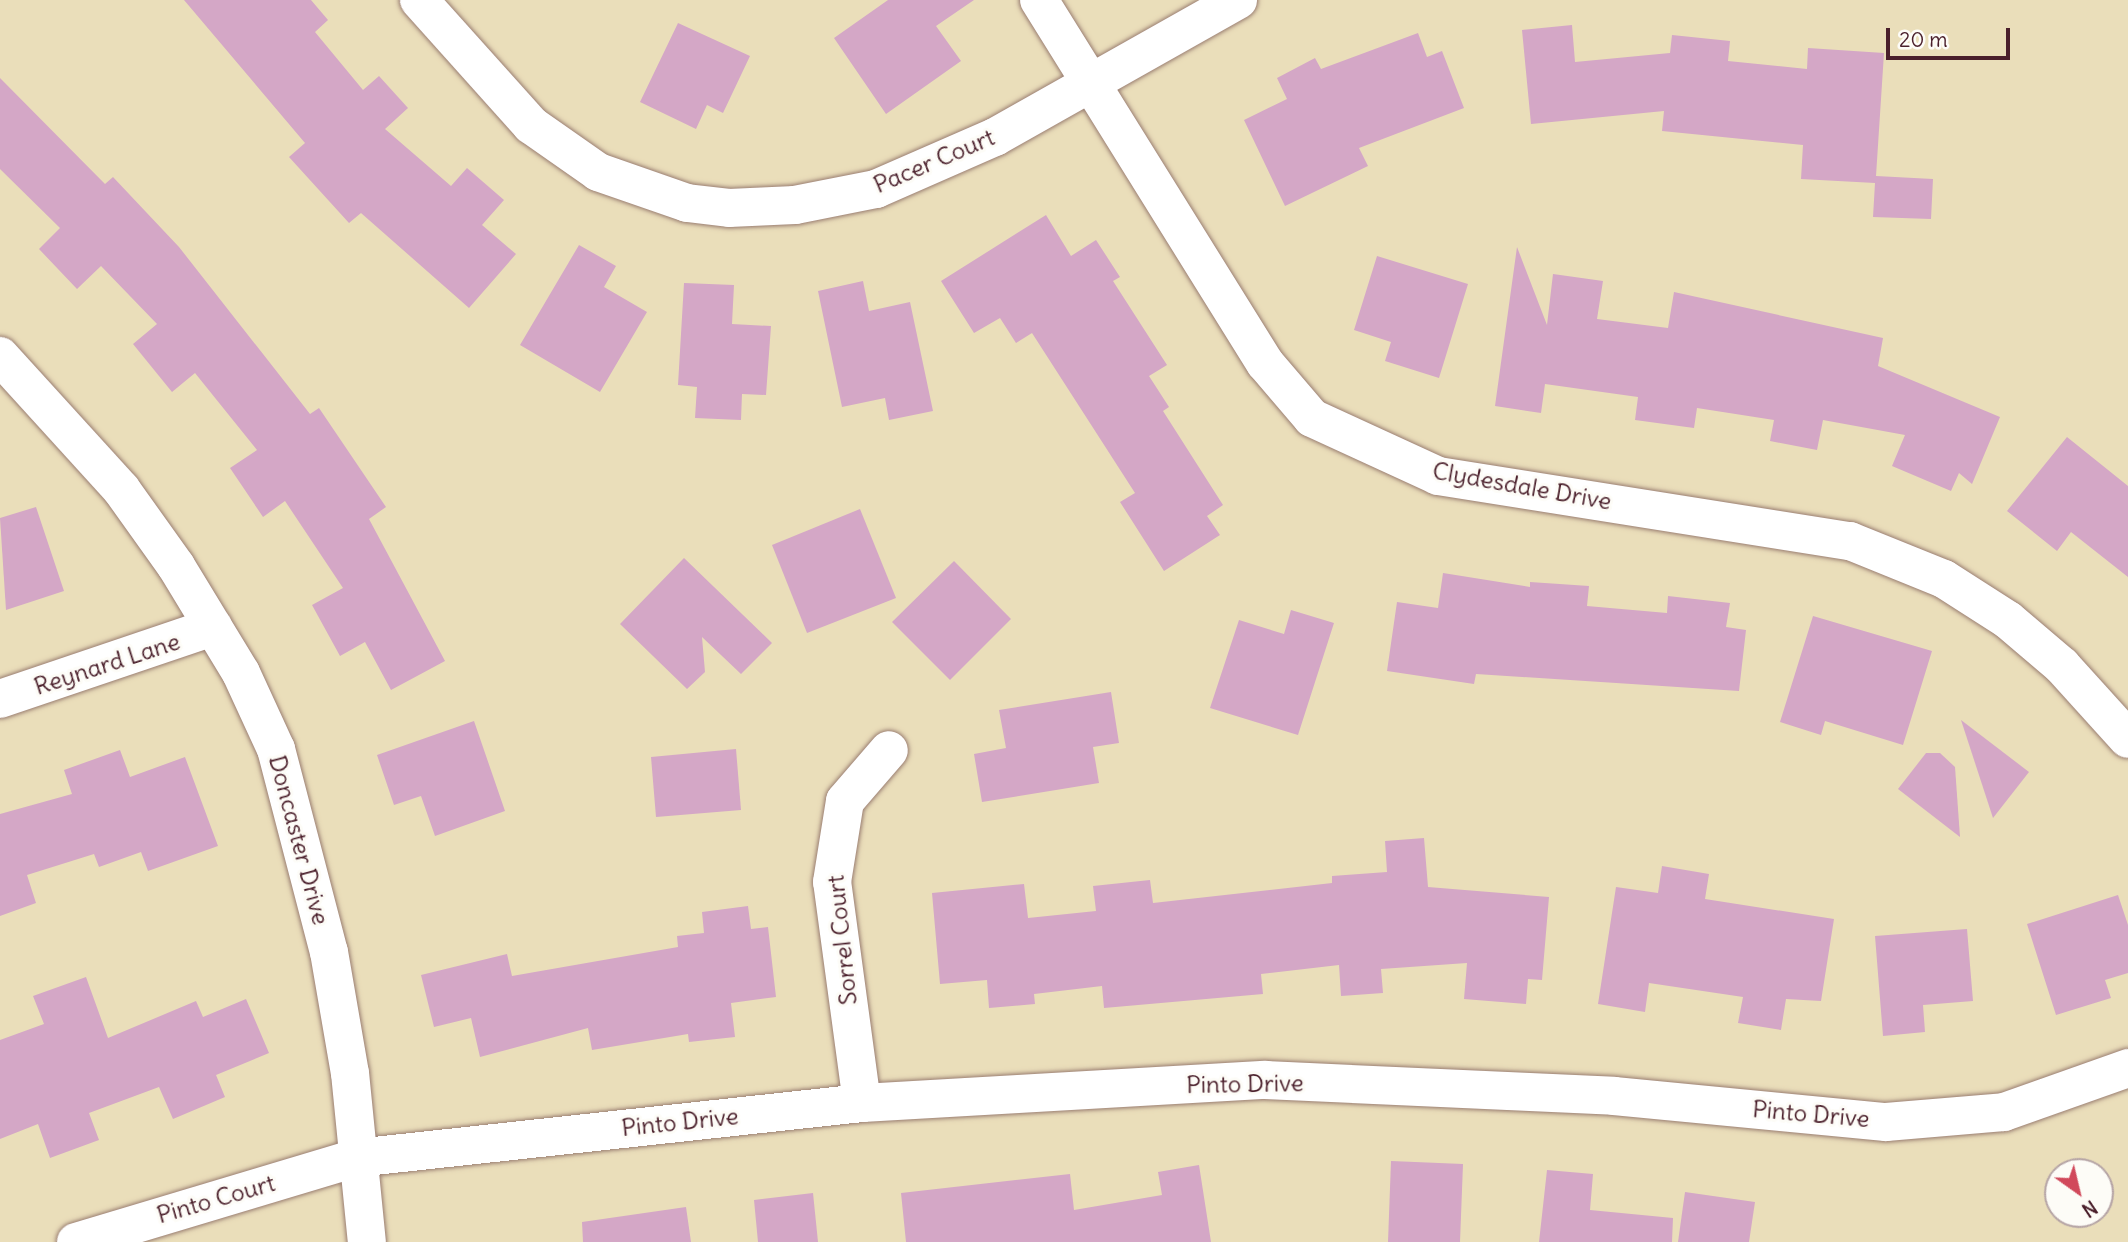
<!DOCTYPE html>
<style>
body{margin:0}
#map{position:relative;width:2128px;height:1242px;overflow:hidden;background:#eadeba;font-family:Delius,sans-serif}
div>[style]{position:absolute}
.building>*{inset:0;background:#d4a7c6}
.roads{filter:drop-shadow(0 0 2px #9a7e72) drop-shadow(0 0 2px #9a7e72)}
.minor>*{height:38px;margin:-19px;padding:0 19px;transform-origin:19px;border-radius:19px;background:#fff}
span{translate:-50% -50%;white-space:nowrap;text-align:center;line-height:1.15;-webkit-text-stroke:6px #fdfcf7;paint-order:stroke}
.street-label{font-size:24px;color:#4a1f2b}
.north{position:absolute;left:2044px;top:1158px;width:70px;height:70px;box-sizing:border-box;background:#fdfcf7;border:2px solid #b5a4a5;border-radius:50%;rotate:146deg;font-size:19px;font-weight:700;line-height:28px;text-align:center;color:#4a1f2b}
.north::after{content:'';display:block;margin:auto;width:24px;height:32px;background:#d1495b;clip-path:polygon(50% 0,100% 100%,50% 72%,0 100%)}
.scale{position:absolute;left:1886px;top:28px;width:124px;height:32px;box-sizing:border-box;border:4px solid #4a1f2b;border-top:0;padding-left:9px;font-size:21px;line-height:24px;white-space:nowrap;color:#4a1f2b;-webkit-text-stroke:5px #fdfcf7;paint-order:stroke}
</style>
<div id="map">
<div class="building">
<div style="clip-path:polygon(184px 0,311px 0,328px 20px,315px 32px,363px 90px,379px 76px,408px 108px,385px 129px,451px 186px,467px 168px,504px 200px,482px 225px,516px 254px,469px 308px,361px 213px,349px 223px,289px 157px,305px 143px)"></div>
<div style="clip-path:polygon(888px 0,974px 0,936px 26px,961px 61px,886px 114px,834px 38px)"></div>
<div style="clip-path:polygon(678px 23px,750px 56px,723px 113px,707px 105px,696px 129px,640px 102px)"></div>
<div style="clip-path:polygon(1572px 25px,1575px 62px,1670px 53px,1672px 35px,1730px 41px,1728px 61px,1807px 69px,1808px 48px,1884px 53px,1876px 176px,1933px 179px,1931px 219px,1873px 217px,1875px 183px,1801px 179px,1803px 145px,1662px 131px,1664px 111px,1531px 124px,1522px 30px)"></div>
<div style="clip-path:polygon(1418px 33px,1427px 57px,1442px 51px,1464px 108px,1359px 148px,1368px 166px,1285px 206px,1244px 120px,1287px 99px,1277px 78px,1315px 58px,1321px 69px)"></div>
<div style="clip-path:polygon(0 78px,105px 184px,113px 177px,179px 247px,310px 414px,319px 408px,386px 507px,369px 519px,445px 661px,391px 690px,365px 642px,340px 656px,312px 605px,343px 588px,285px 501px,263px 517px,230px 468px,257px 450px,195px 373px,172px 392px,133px 344px,157px 324px,101px 266px,77px 289px,39px 249px,60px 228px,0 169px)"></div>
<div style="clip-path:polygon(1046px 215px,1071px 256px,1096px 240px,1120px 277px,1113px 281px,1167px 365px,1149px 376px,1169px 407px,1163px 411px,1223px 505px,1207px 516px,1220px 535px,1164px 571px,1120px 502px,1135px 493px,1032px 333px,1016px 343px,1000px 318px,974px 333px,941px 281px)"></div>
<div style="clip-path:polygon(579px 245px,616px 266px,604px 287px,647px 312px,600px 392px,520px 345px)"></div>
<div style="clip-path:polygon(1517px 247px,1547px 325px,1553px 274px,1603px 281px,1597px 319px,1668px 328px,1674px 292px,1883px 338px,1878px 366px,2000px 417px,1972px 484px,1959px 473px,1951px 491px,1892px 466px,1905px 435px,1823px 420px,1817px 450px,1770px 441px,1774px 420px,1697px 408px,1694px 428px,1635px 420px,1638px 397px,1545px 384px,1541px 413px,1495px 406px)"></div>
<div style="clip-path:polygon(1377px 256px,1468px 284px,1439px 378px,1385px 361px,1391px 342px,1354px 330px)"></div>
<div style="clip-path:polygon(863px 281px,869px 311px,910px 302px,933px 411px,889px 420px,885px 398px,842px 407px,818px 291px)"></div>
<div style="clip-path:polygon(684px 283px,734px 285px,732px 324px,771px 326px,766px 395px,742px 394px,741px 420px,695px 418px,697px 387px,678px 385px)"></div>
<div style="clip-path:polygon(2067px 437px,2128px 486px,2128px 577px,2071px 532px,2057px 551px,2007px 511px)"></div>
<div style="clip-path:polygon(36px 507px,64px 591px,6px 610px,0 518px)"></div>
<div style="clip-path:polygon(860px 509px,896px 598px,807px 633px,772px 545px)"></div>
<div style="clip-path:polygon(684px 558px,772px 643px,741px 674px,702px 637px,705px 672px,687px 689px,620px 624px)"></div>
<div style="clip-path:polygon(954px 561px,1011px 619px,950px 680px,892px 622px)"></div>
<div style="clip-path:polygon(1443px 573px,1530px 587px,1530px 582px,1589px 586px,1587px 606px,1667px 613px,1668px 596px,1730px 603px,1726px 627px,1746px 630px,1739px 691px,1476px 674px,1474px 684px,1387px 671px,1397px 602px,1438px 608px)"></div>
<div style="clip-path:polygon(1291px 610px,1334px 623px,1298px 735px,1210px 708px,1239px 620px,1284px 634px)"></div>
<div style="clip-path:polygon(1813px 616px,1932px 651px,1903px 745px,1825px 721px,1821px 735px,1780px 722px)"></div>
<div style="clip-path:polygon(1111px 692px,1119px 743px,1093px 747px,1099px 783px,982px 802px,974px 754px,1006px 748px,999px 710px)"></div>
<div style="clip-path:polygon(1961px 720px,2029px 772px,1993px 818px)"></div>
<div style="clip-path:polygon(474px 721px,505px 811px,435px 836px,421px 796px,394px 805px,377px 755px)"></div>
<div style="clip-path:polygon(736px 749px,741px 810px,656px 817px,651px 757px)"></div>
<div style="clip-path:polygon(120px 750px,130px 777px,185px 757px,218px 846px,148px 871px,141px 852px,99px 867px,94px 854px,27px 875px,36px 903px,0 916px,0 814px,72px 794px,64px 770px)"></div>
<div style="clip-path:polygon(1926px 753px,1940px 753px,1955px 767px,1960px 837px,1898px 789px)"></div>
<div style="clip-path:polygon(1424px 838px,1428px 887px,1549px 897px,1542px 980px,1528px 979px,1526px 1004px,1464px 999px,1467px 963px,1381px 969px,1383px 993px,1341px 996px,1339px 965px,1261px 974px,1263px 994px,1104px 1008px,1102px 986px,1034px 994px,1035px 1004px,989px 1008px,987px 980px,940px 984px,932px 893px,1024px 884px,1028px 918px,1096px 911px,1093px 886px,1150px 880px,1153px 903px,1332px 883px,1332px 876px,1387px 872px,1385px 841px)"></div>
<div style="clip-path:polygon(1662px 866px,1709px 874px,1705px 899px,1834px 919px,1821px 1001px,1786px 999px,1781px 1030px,1738px 1023px,1743px 997px,1649px 983px,1645px 1012px,1598px 1004px,1616px 887px,1658px 893px)"></div>
<div style="clip-path:polygon(2118px 895px,2128px 925px,2128px 973px,2105px 980px,2111px 998px,2056px 1015px,2027px 924px)"></div>
<div style="clip-path:polygon(748px 906px,751px 929px,768px 927px,776px 997px,731px 1003px,735px 1037px,689px 1042px,688px 1034px,592px 1050px,588px 1028px,480px 1057px,471px 1018px,434px 1027px,421px 975px,507px 954px,512px 976px,678px 947px,677px 936px,704px 933px,702px 912px)"></div>
<div style="clip-path:polygon(1967px 929px,1973px 1001px,1923px 1005px,1925px 1032px,1883px 1036px,1875px 936px)"></div>
<div style="clip-path:polygon(86px 977px,108px 1038px,196px 1001px,203px 1017px,246px 999px,269px 1053px,216px 1075px,225px 1097px,173px 1119px,159px 1087px,89px 1113px,99px 1140px,50px 1158px,38px 1124px,0 1139px,0 1040px,44px 1024px,33px 996px)"></div>
<div style="clip-path:polygon(1391px 1161px,1463px 1164px,1460px 1242px,1388px 1242px)"></div>
<div style="clip-path:polygon(1199px 1165px,1211px 1242px,906px 1242px,901px 1193px,1070px 1174px,1074px 1210px,1162px 1195px,1158px 1172px)"></div>
<div style="clip-path:polygon(1547px 1170px,1593px 1174px,1590px 1210px,1673px 1218px,1672px 1242px,1539px 1242px)"></div>
<div style="clip-path:polygon(1685px 1192px,1755px 1202px,1749px 1242px,1678px 1242px)"></div>
<div style="clip-path:polygon(813px 1193px,818px 1242px,758px 1242px,754px 1200px)"></div>
<div style="clip-path:polygon(686px 1207px,691px 1242px,583px 1242px,582px 1222px)"></div>
</div>
<div class="roads">
<div class="minor">
<div style="left:419px;top:0;width:168px;rotate:48.1deg"></div>
<div style="left:531px;top:125px;width:82px;rotate:35deg"></div>
<div style="left:598px;top:172px;width:94px;rotate:19.2deg"></div>
<div style="left:687px;top:203px;width:42px;rotate:6.8deg"></div>
<div style="left:729px;top:208px;width:66px;rotate:-2.6deg"></div>
<div style="left:795px;top:205px;width:83px;rotate:-11.2deg"></div>
<div style="left:876px;top:189px;width:130px;rotate:-23.6deg"></div>
<div style="left:995px;top:137px;width:279px;rotate:-29.4deg"></div>
<div style="left:1039px;top:0;width:428px;rotate:58.1deg"></div>
<div style="left:1265px;top:363px;width:72px;rotate:49.5deg"></div>
<div style="left:1312px;top:418px;width:139px;rotate:24.7deg"></div>
<div style="left:1438px;top:476px;width:417px;rotate:9deg"></div>
<div style="left:1850px;top:541px;width:101px;rotate:22deg"></div>
<div style="left:1944px;top:579px;width:76px;rotate:32.6deg"></div>
<div style="left:2008px;top:620px;width:71px;rotate:40.4deg"></div>
<div style="left:2062px;top:666px;width:98px;rotate:47.9deg"></div>
<div style="left:0;top:356px;width:180px;rotate:47.7deg"></div>
<div style="left:121px;top:489px;width:95px;rotate:54.5deg"></div>
<div style="left:176px;top:566px;width:125px;rotate:58.7deg"></div>
<div style="left:241px;top:673px;width:84px;rotate:65.3deg"></div>
<div style="left:276px;top:749px;width:210px;rotate:75.4deg"></div>
<div style="left:329px;top:952px;width:123px;rotate:80.2deg"></div>
<div style="left:350px;top:1073px;width:170px;rotate:84.3deg"></div>
<div style="left:0;top:699px;width:225px;rotate:-18.7deg"></div>
<div style="left:862px;top:1103px;width:223px;rotate:-97.7deg"></div>
<div style="left:832px;top:882px;width:82px;rotate:-80.9deg"></div>
<div style="left:845px;top:801px;width:67px;rotate:-49.2deg"></div>
<div style="left:76px;top:1242px;width:292px;rotate:-16.7deg"></div>
<div style="left:356px;top:1158px;width:509px;rotate:-6.2deg"></div>
<div style="left:862px;top:1103px;width:404px;rotate:-3.3deg"></div>
<div style="left:1265px;top:1080px;width:349px;rotate:2.6deg"></div>
<div style="left:1614px;top:1096px;width:273px;rotate:5.5deg"></div>
<div style="left:1886px;top:1122px;width:118px;rotate:-4.8deg"></div>
<div style="left:2004px;top:1112px;width:132px;rotate:-19.5deg"></div>
</div>
</div>
<div class="street-label">
<span style="left:934px;top:161px;rotate:-23deg">Pacer Court</span>
<span style="left:1522px;top:486px;rotate:10deg">Clydesdale Drive</span>
<span style="left:107px;top:664px;rotate:-18deg">Reynard Lane</span>
<span style="left:299px;top:840px;rotate:75deg">Doncaster Drive</span>
<span style="left:842px;top:940px;rotate:-96deg">Sorrel Court</span>
<span style="left:1245px;top:1084px;rotate:-1deg">Pinto Drive</span>
<span style="left:1811px;top:1114px;rotate:5deg">Pinto Drive</span>
<span style="left:680px;top:1122px;rotate:-6deg">Pinto Drive</span>
<span style="left:216px;top:1199px;rotate:-16deg">Pinto Court</span>
</div>
<div class="north">N</div>
<div class="scale">20 m</div>
</div>
